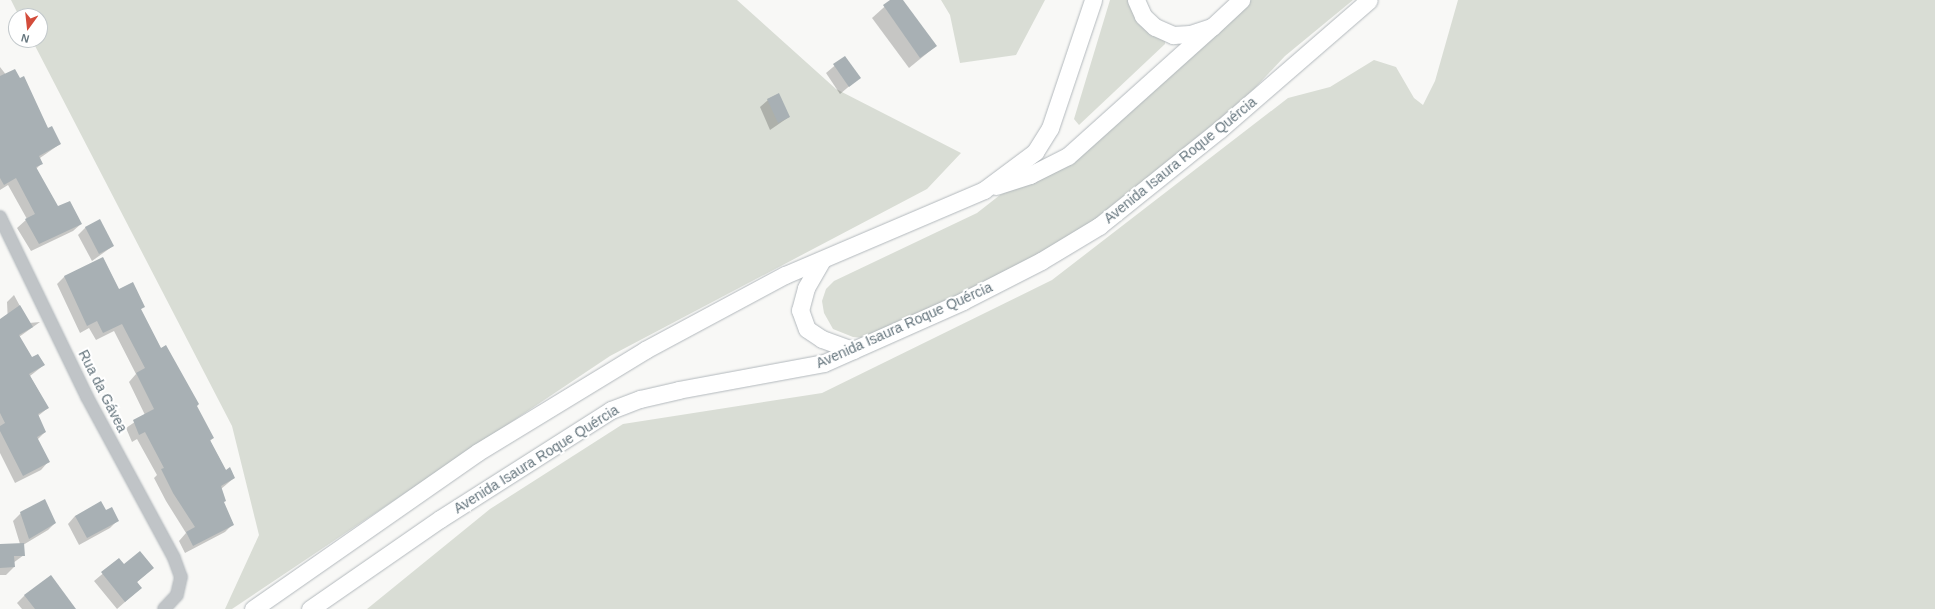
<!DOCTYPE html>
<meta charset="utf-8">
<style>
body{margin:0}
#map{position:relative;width:1935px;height:609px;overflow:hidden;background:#f8f8f6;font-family:Helvetica,sans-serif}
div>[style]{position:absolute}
.green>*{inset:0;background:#d9ddd5}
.shadow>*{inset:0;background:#0003}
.building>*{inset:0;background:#a8b0b4}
.roads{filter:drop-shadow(0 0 1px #b2b8bc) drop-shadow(0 0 1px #b2b8bc)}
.minor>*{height:12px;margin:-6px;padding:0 6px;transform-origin:6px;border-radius:6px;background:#c0c4c7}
.secondary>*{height:17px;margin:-8.5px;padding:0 8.5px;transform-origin:8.5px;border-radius:8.5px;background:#fff}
span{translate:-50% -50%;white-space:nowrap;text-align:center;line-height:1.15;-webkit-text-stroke:4px #fff;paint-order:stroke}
.street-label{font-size:14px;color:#66767e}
.north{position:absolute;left:8px;top:8px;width:40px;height:40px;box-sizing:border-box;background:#fff;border:1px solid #c2c8cb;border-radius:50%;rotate:195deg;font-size:11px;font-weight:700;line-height:16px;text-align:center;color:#66767e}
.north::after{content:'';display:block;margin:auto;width:14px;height:18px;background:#d34c3b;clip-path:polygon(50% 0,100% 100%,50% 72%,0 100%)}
</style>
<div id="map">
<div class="green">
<div style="clip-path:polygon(11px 0,737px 0,836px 89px,961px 153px,927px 189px,610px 356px,232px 609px,225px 609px,259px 535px,232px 426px,32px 40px,40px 40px,40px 16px,19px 16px)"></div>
<div style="clip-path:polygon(941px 0,1045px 0,1016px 55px,960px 63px,950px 15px)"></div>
<div style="clip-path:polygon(1110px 0,1131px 0,1149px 33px,1165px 41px,1165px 44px,1079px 125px,1074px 119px)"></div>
<div style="clip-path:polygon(1250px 0,1353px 0,1285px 56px,1254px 89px,1222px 117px,1096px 219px,1024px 264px,865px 338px,853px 337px,833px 329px,824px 313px,822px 301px,826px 289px,834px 281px,977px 213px,1000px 195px,1021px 185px)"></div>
<div style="clip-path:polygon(1458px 0,1935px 0,1935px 609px,367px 609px,490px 509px,623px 424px,822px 393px,1052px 280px,1288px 98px,1330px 87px,1374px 60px,1396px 67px,1414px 98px,1423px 105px,1435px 81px)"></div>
</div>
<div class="shadow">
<div style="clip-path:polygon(892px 0,902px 0,936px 46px,909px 68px,872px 18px)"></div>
<div style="clip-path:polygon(845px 57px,859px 78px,840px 94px,826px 73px)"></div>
<div style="clip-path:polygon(0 67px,60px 144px,40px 158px,42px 163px,36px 169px,57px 208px,81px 224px,73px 231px,31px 251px,17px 228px,27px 219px,8px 185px,0 190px)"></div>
<div style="clip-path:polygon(768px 100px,789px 117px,770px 130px,760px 107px)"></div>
<div style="clip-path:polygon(86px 227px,113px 246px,92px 261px,78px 235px)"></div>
<div style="clip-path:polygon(103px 258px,119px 290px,144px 306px,140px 310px,161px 349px,213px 438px,210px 441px,226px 471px,234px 478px,221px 489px,223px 502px,233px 524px,225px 532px,185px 553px,179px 541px,186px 533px,166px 501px,154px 478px,157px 475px,137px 439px,132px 442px,126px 428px,145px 415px,129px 382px,136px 374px,114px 331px,96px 340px,89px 328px,80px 333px,57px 284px,64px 277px)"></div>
<div style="clip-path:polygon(14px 295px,29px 323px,40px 322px,19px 337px,32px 359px,44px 365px,30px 376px,48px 408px,38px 416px,45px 432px,37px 440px,48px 462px,41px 470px,15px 483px,0 453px,0 324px,8px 324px,7px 302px)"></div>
<div style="clip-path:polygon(106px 511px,118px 520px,110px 528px,79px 545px,68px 524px,75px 516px)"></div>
<div style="clip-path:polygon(21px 513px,55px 523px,48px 530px,23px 545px,24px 555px,13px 563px,14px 567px,6px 575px,0 575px,0 545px,20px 544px,13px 521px)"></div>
<div style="clip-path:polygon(119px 560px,124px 566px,153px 568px,137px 582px,141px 588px,117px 609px,94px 581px)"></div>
<div style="clip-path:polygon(25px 595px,75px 609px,22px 609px,17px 603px)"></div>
</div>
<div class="building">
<div style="clip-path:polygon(890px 0,903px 0,937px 46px,920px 58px,883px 5px)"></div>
<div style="clip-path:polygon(845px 56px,861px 78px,849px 87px,833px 64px)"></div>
<div style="clip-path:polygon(15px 69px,20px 78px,24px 76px,48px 128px,52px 126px,61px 144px,39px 156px,43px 164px,36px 167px,58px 206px,70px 201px,82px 224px,39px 244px,25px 219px,35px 214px,16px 178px,4px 185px,0 178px,0 76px)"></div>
<div style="clip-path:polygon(779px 93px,790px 117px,778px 123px,767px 99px)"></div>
<div style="clip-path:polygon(100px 219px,114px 246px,99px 254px,85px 227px)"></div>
<div style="clip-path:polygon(103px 257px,119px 289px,133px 282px,145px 307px,141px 309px,161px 348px,166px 345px,199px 404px,197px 406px,214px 438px,210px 440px,226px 470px,230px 467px,235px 478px,221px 486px,226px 501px,224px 502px,234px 525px,193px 546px,186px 532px,195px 527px,173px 493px,161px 469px,164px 468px,145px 432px,139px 435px,133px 420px,154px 409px,136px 373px,145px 368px,122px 324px,103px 333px,97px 321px,87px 326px,64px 276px)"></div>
<div style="clip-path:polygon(20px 305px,33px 327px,19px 335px,32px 357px,38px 354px,45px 365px,29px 374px,49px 408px,38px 414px,46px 432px,37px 437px,50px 462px,23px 476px,0 431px,0 426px,5px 423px,0 413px,0 319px)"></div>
<div style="clip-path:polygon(45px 499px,56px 523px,29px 539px,20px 512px)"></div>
<div style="clip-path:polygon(101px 501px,106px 510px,112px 507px,119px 521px,87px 538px,75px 516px)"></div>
<div style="clip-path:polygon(24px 543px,25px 556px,14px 556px,15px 567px,0 568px,0 544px)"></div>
<div style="clip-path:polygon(140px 551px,154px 568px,137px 582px,142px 588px,125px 602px,101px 572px,119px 558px,124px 564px)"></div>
<div style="clip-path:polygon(51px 575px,76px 609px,35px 609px,24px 595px)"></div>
</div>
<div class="roads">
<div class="minor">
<div style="left:0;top:217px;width:200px;rotate:64.2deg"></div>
<div style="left:87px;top:397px;width:183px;rotate:61.6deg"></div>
<div style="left:174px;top:558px;width:20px;rotate:70deg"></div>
<div style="left:181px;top:577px;width:18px;rotate:103deg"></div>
<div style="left:177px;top:595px;width:19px;rotate:133deg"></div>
</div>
<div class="secondary">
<div style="left:1136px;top:0;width:17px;rotate:66deg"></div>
<div style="left:1143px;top:16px;width:16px;rotate:43deg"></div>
<div style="left:1155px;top:27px;width:20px;rotate:24deg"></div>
<div style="left:1173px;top:35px;width:17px;rotate:-3deg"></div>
<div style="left:1190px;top:34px;width:23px;rotate:-18deg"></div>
<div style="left:1212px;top:27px;width:40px;rotate:-43deg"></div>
<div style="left:996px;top:186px;width:36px;rotate:-18deg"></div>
<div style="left:1030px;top:175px;width:42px;rotate:-26.6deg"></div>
<div style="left:1068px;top:156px;width:193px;rotate:-41.9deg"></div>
<div style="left:822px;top:260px;width:32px;rotate:120deg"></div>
<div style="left:806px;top:288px;width:23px;rotate:105deg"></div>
<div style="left:800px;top:310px;width:20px;rotate:70deg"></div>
<div style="left:807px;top:329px;width:18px;rotate:34deg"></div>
<div style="left:822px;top:339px;width:33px;rotate:20deg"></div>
<div style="left:253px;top:609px;width:274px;rotate:-34.9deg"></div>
<div style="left:478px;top:452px;width:196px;rotate:-31.4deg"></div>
<div style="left:645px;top:350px;width:159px;rotate:-28.2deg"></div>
<div style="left:785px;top:275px;width:216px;rotate:-23.1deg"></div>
<div style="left:984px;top:190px;width:64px;rotate:-36.7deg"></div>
<div style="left:1035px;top:152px;width:28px;rotate:-58deg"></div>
<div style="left:1050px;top:128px;width:135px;rotate:-71.4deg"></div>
<div style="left:310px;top:609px;width:158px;rotate:-34.7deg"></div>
<div style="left:440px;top:519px;width:203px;rotate:-32.5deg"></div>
<div style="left:611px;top:410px;width:31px;rotate:-21deg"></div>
<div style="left:640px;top:399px;width:39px;rotate:-13deg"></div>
<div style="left:678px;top:390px;width:148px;rotate:-10.5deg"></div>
<div style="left:824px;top:363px;width:152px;rotate:-24deg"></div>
<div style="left:963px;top:301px;width:88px;rotate:-27.1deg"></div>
<div style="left:1041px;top:261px;width:68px;rotate:-31.1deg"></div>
<div style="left:1099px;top:226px;width:154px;rotate:-38.7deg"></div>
<div style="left:1219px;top:130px;width:198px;rotate:-40.9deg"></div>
</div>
</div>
<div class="street-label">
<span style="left:1180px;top:160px;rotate:-39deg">Avenida Isaura Roque Quércia</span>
<span style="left:904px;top:325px;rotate:-24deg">Avenida Isaura Roque Quércia</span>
<span style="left:103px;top:391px;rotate:63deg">Rua da Gávea</span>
<span style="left:536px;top:459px;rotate:-32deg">Avenida Isaura Roque Quércia</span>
</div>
<div class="north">N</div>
</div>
